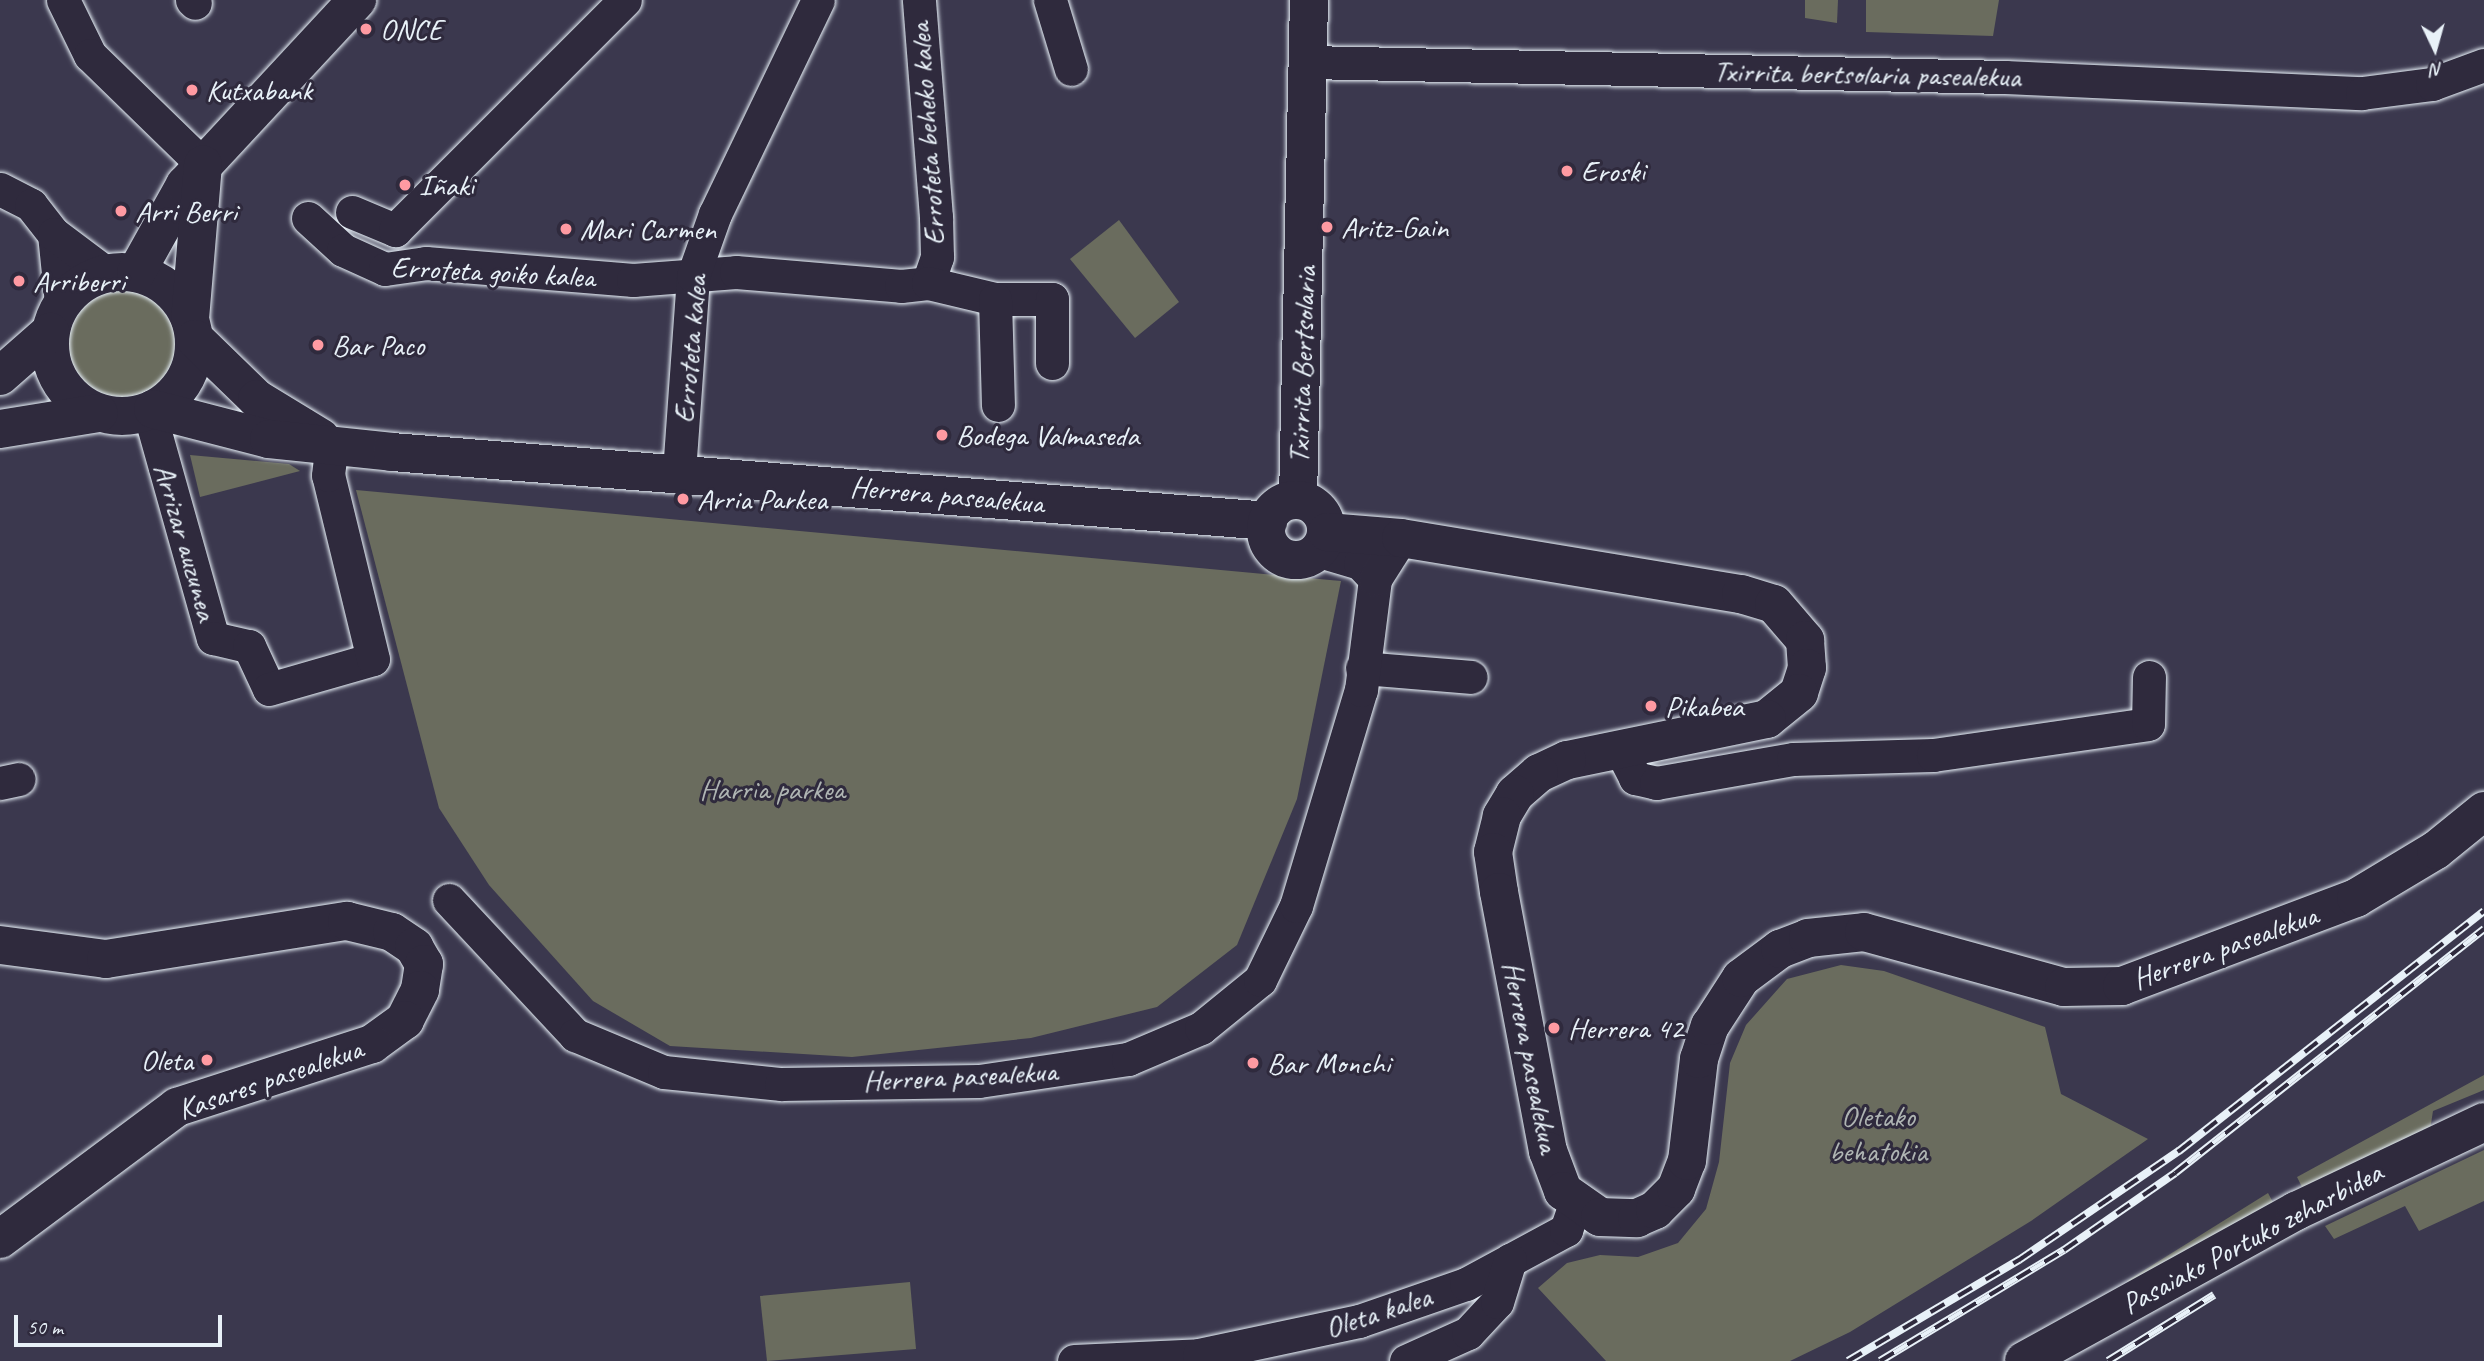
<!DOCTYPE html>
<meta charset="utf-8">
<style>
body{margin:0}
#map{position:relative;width:2484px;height:1361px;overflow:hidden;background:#3b384e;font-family:Caveat,sans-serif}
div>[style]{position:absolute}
.green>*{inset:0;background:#6a6c5e}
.round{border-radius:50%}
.roads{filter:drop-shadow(0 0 2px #e8f1f8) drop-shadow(0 0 2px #e8f1f8)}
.street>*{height:33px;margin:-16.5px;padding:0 16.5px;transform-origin:16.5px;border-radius:16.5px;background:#2f2a3d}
.secondary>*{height:38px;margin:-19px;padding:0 19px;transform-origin:19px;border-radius:19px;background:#2f2a3d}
.secondary>.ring{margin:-19px;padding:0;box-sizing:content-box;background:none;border:38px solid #2f2a3d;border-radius:50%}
.rail>*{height:8px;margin-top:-4px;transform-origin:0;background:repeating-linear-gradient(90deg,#2f2a3d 0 16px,#e8f1f8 0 32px);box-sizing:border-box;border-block:2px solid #e8f1f8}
.dots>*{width:19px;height:19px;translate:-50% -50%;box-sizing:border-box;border:4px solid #2f2a3d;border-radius:50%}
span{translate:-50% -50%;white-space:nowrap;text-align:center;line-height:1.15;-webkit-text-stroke:6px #2f2a3d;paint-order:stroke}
.poi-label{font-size:30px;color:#e8f1f8}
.left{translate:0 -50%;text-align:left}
.right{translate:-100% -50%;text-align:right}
.street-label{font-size:30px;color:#e8f1f8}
.park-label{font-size:30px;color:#afb5b3}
.north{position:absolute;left:2400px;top:14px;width:70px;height:70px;-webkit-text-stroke:5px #2f2a3d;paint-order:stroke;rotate:175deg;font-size:19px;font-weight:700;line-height:28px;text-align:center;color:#e8f1f8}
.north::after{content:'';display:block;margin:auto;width:24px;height:32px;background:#e8f1f8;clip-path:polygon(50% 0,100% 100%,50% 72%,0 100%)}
.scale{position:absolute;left:14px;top:1315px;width:208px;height:32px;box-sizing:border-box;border:4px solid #e8f1f8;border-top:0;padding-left:9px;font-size:21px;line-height:24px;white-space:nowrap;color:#e8f1f8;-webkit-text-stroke:5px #2f2a3d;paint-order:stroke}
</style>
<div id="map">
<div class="green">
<div style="clip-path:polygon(1805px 0,1838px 0,1837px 23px,1805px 18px)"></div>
<div style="clip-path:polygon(1866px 0,1999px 0,1993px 36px,1866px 32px)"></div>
<div style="clip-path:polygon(1119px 220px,1179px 302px,1135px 338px,1070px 259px)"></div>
<div class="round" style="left:68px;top:289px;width:108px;height:108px"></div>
<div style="clip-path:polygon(190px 455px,289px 464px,300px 471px,200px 497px)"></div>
<div style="clip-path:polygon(356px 490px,1341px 581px,1297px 799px,1237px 945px,1157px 1007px,1031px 1038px,852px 1057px,670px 1046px,593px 1001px,489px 885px,439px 808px)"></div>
<div style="clip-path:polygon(1841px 965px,1884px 971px,2045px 1027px,2061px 1094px,2148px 1139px,2031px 1221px,1850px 1332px,1790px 1361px,1606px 1361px,1538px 1288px,1567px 1263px,1600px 1255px,1638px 1257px,1678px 1243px,1706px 1209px,1719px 1162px,1730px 1063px,1746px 1025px,1787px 979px)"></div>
<div style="clip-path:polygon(2484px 1075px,2484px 1090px,2433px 1111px,2430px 1130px,2304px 1191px,2297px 1177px)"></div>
<div style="clip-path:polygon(2484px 1150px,2484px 1201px,2419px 1231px,2405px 1206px,2334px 1239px,2325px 1226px)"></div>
<div style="clip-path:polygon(2268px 1193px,2275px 1206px,2130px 1286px,2127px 1281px)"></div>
<div style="clip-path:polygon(910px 1282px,916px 1349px,767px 1361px,760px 1296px)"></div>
</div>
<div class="roads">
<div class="street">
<div style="left:63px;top:0;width:61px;rotate:63.9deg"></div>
<div style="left:90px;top:55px;width:158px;rotate:44.2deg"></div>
<div style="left:192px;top:0;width:4px;rotate:45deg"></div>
<div style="left:1050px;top:0;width:72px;rotate:73.1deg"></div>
<div style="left:1308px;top:62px;width:697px;rotate:1.23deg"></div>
<div style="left:2005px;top:77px;width:357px;rotate:2.6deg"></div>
<div style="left:2362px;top:93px;width:71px;rotate:-7.3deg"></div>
<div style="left:2432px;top:84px;width:55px;rotate:-20.1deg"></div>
<div style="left:0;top:189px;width:35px;rotate:27deg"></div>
<div style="left:31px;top:205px;width:37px;rotate:52deg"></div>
<div style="left:54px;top:234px;width:69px;rotate:84.2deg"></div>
<div style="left:352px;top:212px;width:47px;rotate:22.7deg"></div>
<div style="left:395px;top:230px;width:325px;rotate:-45deg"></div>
<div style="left:308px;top:218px;width:47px;rotate:42.4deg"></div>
<div style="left:343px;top:250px;width:46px;rotate:24.3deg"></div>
<div style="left:385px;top:269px;width:41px;rotate:-8.3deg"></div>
<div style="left:426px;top:263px;width:208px;rotate:4.7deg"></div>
<div style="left:633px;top:280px;width:103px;rotate:-4.4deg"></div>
<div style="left:736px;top:272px;width:166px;rotate:4.8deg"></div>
<div style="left:901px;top:286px;width:27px;rotate:-6deg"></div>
<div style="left:928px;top:283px;width:28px;rotate:-71deg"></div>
<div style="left:937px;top:257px;width:40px;rotate:-91.4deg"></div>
<div style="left:936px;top:217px;width:218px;rotate:-94.5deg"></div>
<div style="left:54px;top:234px;width:65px;rotate:36.9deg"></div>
<div style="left:928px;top:283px;width:69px;rotate:13.4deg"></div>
<div style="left:995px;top:299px;width:57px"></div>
<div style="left:1052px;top:299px;width:64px;rotate:90deg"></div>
<div style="left:995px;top:299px;width:106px;rotate:88.4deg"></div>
<div style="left:149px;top:411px;width:236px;rotate:74.3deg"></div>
<div style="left:213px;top:638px;width:37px;rotate:13deg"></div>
<div style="left:249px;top:646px;width:47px;rotate:65.1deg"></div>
<div style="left:269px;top:689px;width:108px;rotate:-16.1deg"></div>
<div style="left:373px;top:659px;width:189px;rotate:-103.7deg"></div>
<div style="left:328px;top:475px;width:32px;rotate:-83deg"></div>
<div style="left:679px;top:472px;width:196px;rotate:-85.9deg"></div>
<div style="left:693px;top:276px;width:66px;rotate:-70.5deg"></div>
<div style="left:715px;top:214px;width:237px;rotate:-64.3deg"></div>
<div style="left:1319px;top:551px;width:43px;rotate:16.3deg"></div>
<div style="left:1360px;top:563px;width:22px;rotate:47deg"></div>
<div style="left:1362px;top:668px;width:109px;rotate:4.7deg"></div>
<div style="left:1620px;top:748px;width:34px;rotate:63deg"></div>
<div style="left:1635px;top:778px;width:22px;rotate:13deg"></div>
<div style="left:1656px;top:783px;width:139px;rotate:-9.9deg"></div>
<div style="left:1793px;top:759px;width:140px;rotate:-1.6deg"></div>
<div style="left:1933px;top:755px;width:217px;rotate:-8.2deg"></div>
<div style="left:2148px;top:724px;width:47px;rotate:-88.8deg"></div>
<div style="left:0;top:783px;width:19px;rotate:-12deg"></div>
<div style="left:449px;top:900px;width:185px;rotate:47deg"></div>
<div style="left:575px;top:1035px;width:96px;rotate:22.6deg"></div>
<div style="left:664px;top:1072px;width:118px;rotate:5.9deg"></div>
<div style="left:781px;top:1084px;width:198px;rotate:-0.9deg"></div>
<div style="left:979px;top:1081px;width:151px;rotate:-8.4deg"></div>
<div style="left:1128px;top:1059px;width:79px;rotate:-23deg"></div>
<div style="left:1201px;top:1028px;width:76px;rotate:-39.1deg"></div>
<div style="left:1260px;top:980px;width:82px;rotate:-64.1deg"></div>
<div style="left:1296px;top:906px;width:226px;rotate:-73.3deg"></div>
<div style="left:1361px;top:690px;width:112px;rotate:-82.8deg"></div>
<div style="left:1375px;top:579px;width:49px;rotate:-57.6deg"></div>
<div style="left:1074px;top:1361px;width:125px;rotate:-2.7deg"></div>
<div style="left:1199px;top:1355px;width:164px;rotate:-12deg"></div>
<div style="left:1359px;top:1321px;width:113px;rotate:-19.1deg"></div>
<div style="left:1466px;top:1284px;width:114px;rotate:-28.4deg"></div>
<div style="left:1566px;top:1230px;width:28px;rotate:-71deg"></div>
<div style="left:1406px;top:1361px;width:68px;rotate:-24.3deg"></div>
<div style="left:1468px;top:1333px;width:42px;rotate:-46.9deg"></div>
<div style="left:1497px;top:1302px;width:44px;rotate:-72.8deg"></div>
</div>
<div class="secondary">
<div class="ring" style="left:50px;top:272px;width:106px;height:106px"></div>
<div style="left:136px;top:273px;width:101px;rotate:-60.9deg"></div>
<div style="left:185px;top:185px;width:253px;rotate:-47.1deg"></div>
<div style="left:190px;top:319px;width:155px;rotate:-85.2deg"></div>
<div style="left:195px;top:339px;width:86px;rotate:44.1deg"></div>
<div style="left:257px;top:399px;width:75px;rotate:31.4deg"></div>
<div style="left:0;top:376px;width:67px;rotate:-41.3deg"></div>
<div style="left:153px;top:409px;width:120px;rotate:14.5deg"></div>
<div style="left:269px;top:439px;width:124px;rotate:6deg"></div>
<div style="left:392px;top:452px;width:879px;rotate:4.5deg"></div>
<div style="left:0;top:429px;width:100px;rotate:-9.2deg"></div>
<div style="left:1298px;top:500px;width:500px;rotate:-88.74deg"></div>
<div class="ring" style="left:1266px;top:500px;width:22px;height:22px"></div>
<div style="left:1327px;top:532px;width:74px;rotate:4.6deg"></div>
<div style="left:1401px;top:538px;width:345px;rotate:9.4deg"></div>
<div style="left:1741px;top:594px;width:34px;rotate:17deg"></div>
<div style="left:1774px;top:604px;width:48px;rotate:49.3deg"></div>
<div style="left:1805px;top:640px;width:28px;rotate:86deg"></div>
<div style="left:1807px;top:668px;width:26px;rotate:108deg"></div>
<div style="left:1799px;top:693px;width:41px;rotate:140.9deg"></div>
<div style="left:1767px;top:719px;width:204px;rotate:168.4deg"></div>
<div style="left:1567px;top:760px;width:31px;rotate:155deg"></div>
<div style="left:1539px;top:773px;width:32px;rotate:139deg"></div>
<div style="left:1515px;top:794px;width:26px;rotate:121deg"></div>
<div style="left:1502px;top:816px;width:37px;rotate:104deg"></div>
<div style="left:1493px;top:852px;width:40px;rotate:81.5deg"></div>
<div style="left:1499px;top:892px;width:264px;rotate:79.3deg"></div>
<div style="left:1548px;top:1151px;width:43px;rotate:69.4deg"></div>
<div style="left:1563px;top:1191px;width:45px;rotate:35.1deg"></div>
<div style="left:1600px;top:1217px;width:37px;rotate:2deg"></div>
<div style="left:1637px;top:1218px;width:20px;rotate:-24deg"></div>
<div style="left:1655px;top:1210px;width:30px;rotate:-45deg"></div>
<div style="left:1676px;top:1189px;width:30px;rotate:-69deg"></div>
<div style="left:1687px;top:1161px;width:103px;rotate:-83.3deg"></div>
<div style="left:1699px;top:1059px;width:35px;rotate:-72deg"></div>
<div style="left:1710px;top:1026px;width:57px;rotate:-57.1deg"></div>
<div style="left:1741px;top:978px;width:49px;rotate:-36.6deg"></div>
<div style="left:1780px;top:949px;width:30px;rotate:-21deg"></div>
<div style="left:1808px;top:938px;width:56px;rotate:-6.1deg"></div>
<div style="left:1864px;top:932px;width:207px;rotate:15.4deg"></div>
<div style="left:2064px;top:987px;width:58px;rotate:-1deg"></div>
<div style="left:2122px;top:986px;width:250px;rotate:-20.6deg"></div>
<div style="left:2356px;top:898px;width:93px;rotate:-31deg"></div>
<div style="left:2436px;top:850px;width:62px;rotate:-39.1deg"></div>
<div style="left:0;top:945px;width:107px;rotate:7.5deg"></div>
<div style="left:106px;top:959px;width:244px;rotate:-9deg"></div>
<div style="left:347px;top:921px;width:46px;rotate:13.7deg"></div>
<div style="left:392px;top:932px;width:27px;rotate:34deg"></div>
<div style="left:414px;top:947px;width:20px;rotate:60deg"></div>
<div style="left:424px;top:964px;width:26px;rotate:99deg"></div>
<div style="left:420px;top:990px;width:34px;rotate:117deg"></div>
<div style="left:405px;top:1020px;width:41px;rotate:144deg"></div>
<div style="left:372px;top:1044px;width:205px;rotate:162.1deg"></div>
<div style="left:177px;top:1107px;width:221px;rotate:143.3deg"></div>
<div style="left:2024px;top:1361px;width:311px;rotate:-28.9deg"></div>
<div style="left:2296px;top:1211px;width:208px;rotate:-25.3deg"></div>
</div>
</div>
<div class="rail">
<div style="left:1848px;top:1361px;width:199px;rotate:-30.6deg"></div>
<div style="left:2019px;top:1260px;width:194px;rotate:-34.3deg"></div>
<div style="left:2179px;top:1151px;width:388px;rotate:-38.2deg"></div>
<div style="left:1880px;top:1361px;width:215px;rotate:-31.1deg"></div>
<div style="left:2064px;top:1250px;width:135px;rotate:-34.7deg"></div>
<div style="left:2175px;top:1173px;width:394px;rotate:-38.3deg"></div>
<div style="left:2108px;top:1361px;width:125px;rotate:-31.9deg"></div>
</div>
<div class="dots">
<div style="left:366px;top:29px;background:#ff9aa2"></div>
<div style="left:192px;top:90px;background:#ff9aa2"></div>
<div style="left:1567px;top:171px;background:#ff9aa2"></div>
<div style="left:405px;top:185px;background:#ff9aa2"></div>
<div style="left:121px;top:211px;background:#ff9aa2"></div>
<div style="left:1327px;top:227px;background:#ff9aa2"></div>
<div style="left:566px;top:229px;background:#ff9aa2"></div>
<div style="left:19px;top:281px;background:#ff9aa2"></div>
<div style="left:318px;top:345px;background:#ff9aa2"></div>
<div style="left:942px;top:435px;background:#ff9aa2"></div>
<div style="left:683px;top:499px;background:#ff9aa2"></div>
<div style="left:1651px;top:706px;background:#ff9aa2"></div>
<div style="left:1554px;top:1028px;background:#ff9aa2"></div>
<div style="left:207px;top:1060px;background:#ff9aa2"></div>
<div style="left:1253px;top:1063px;background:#ff9aa2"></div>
</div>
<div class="poi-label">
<span class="left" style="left:380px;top:29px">ONCE</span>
<span class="left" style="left:206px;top:90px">Kutxabank</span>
<span class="left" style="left:1581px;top:171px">Eroski</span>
<span class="left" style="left:419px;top:185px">Iñaki</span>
<span class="left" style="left:135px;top:211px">Arri Berri</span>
<span class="left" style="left:1341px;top:227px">Aritz-Gain</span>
<span class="left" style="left:580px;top:229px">Mari Carmen</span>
<span class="left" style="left:33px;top:281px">Arriberri</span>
<span class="left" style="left:332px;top:345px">Bar Paco</span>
<span class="left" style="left:956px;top:435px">Bodega Valmaseda</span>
<span class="left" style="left:697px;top:499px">Arria Parkea</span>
<span class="left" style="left:1665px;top:706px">Pikabea</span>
<span class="left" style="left:1568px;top:1028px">Herrera 42</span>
<span class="right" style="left:193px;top:1060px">Oleta</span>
<span class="left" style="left:1267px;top:1063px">Bar Monchi</span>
</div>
<div class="street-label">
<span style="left:1867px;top:74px;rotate:1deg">Txirrita bertsolaria pasealekua</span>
<span style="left:927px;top:134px;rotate:-94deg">Erroteta beheko kalea</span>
<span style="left:493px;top:272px;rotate:3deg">Erroteta goiko kalea</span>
<span style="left:690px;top:349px;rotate:-85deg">Erroteta kalea</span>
<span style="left:1302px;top:365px;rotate:-88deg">Txirrita Bertsolaria</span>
<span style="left:947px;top:495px;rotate:5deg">Herrera pasealekua</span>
<span style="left:186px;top:542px;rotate:74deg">Arrizar auzunea</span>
<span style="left:2225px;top:947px;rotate:-20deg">Herrera pasealekua</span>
<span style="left:1531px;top:1057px;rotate:79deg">Herrera pasealekua</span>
<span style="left:960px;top:1076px;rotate:-3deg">Herrera pasealekua</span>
<span style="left:270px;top:1079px;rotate:-19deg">Kasares pasealekua</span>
<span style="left:2252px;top:1238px;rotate:-28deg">Pasaiako Portuko zeharbidea</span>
<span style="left:1378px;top:1312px;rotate:-18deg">Oleta kalea</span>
</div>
<div class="park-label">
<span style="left:772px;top:789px">Harria parkea</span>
<span style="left:1878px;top:1133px">Oletako<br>behatokia</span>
</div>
<div class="north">N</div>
<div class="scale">50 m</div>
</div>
